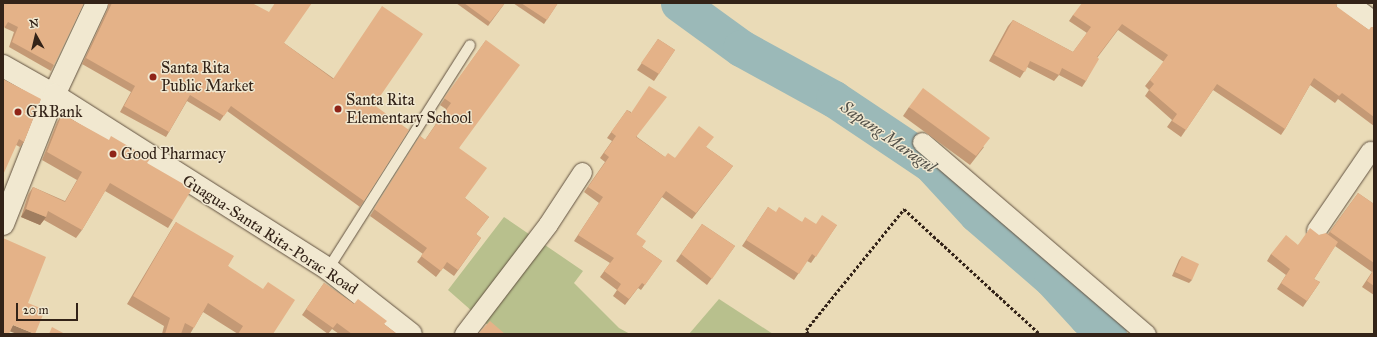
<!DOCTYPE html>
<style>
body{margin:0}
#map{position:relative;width:1377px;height:337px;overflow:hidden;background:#eadbb7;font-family:"IM FELL Great Primer",serif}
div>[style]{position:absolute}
.green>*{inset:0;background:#b8c08d}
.river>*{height:37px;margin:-18.5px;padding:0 18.5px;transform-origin:18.5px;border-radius:18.5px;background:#9bb9b8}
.path>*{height:2.5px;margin-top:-1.25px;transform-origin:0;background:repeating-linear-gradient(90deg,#332318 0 3px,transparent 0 5px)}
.roads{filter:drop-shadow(0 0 1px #615140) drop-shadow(0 0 1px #615140)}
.service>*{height:10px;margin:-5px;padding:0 5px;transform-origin:5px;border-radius:5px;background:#f1e8d0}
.minor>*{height:19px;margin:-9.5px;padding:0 9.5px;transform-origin:9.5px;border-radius:9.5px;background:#f1e8d0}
.tertiary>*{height:22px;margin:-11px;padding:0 11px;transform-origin:11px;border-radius:11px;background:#f1e8d0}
.secondary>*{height:22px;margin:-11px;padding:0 11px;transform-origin:11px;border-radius:11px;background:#f1e8d0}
.wall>*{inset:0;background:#c49975}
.shaded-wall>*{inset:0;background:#a07d5f}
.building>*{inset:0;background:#e4b288}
.dots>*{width:11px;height:11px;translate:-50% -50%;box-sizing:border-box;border:2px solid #f1e8d0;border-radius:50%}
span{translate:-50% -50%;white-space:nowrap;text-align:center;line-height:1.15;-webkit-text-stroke:3px #f1e8d0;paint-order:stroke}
.poi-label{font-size:16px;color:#332318}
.left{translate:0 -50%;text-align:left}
.street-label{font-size:16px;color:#332318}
.water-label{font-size:17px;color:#525048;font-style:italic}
.frame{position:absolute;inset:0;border:4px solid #332318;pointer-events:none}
.north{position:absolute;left:16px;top:16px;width:40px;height:40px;-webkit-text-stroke:3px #f1e8d0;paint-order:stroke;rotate:352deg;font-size:11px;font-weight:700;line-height:16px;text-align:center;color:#332318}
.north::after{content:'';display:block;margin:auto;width:14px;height:18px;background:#332318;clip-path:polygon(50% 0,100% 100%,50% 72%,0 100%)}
.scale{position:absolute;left:16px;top:303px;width:62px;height:18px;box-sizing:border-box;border:2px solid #332318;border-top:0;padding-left:5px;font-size:12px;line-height:14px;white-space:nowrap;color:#332318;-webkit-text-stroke:3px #f1e8d0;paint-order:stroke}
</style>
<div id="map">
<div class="green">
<div style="clip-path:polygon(504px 217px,583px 271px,574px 283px,619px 328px,630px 334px,498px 334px,448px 290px)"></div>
<div style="clip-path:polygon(719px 299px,773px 334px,689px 334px)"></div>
</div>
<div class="river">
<div style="left:679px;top:3px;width:77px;rotate:36deg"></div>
<div style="left:741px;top:48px;width:106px;rotate:28.7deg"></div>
<div style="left:834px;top:99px;width:117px;rotate:33.8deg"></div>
<div style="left:931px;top:164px;width:68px;rotate:47.4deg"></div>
<div style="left:977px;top:214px;width:99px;rotate:40.9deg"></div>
<div style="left:1052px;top:279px;width:52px;rotate:47.4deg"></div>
<div style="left:1087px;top:317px;width:27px;rotate:39deg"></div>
</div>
<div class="path">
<div style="left:808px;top:334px;width:4px;rotate:-117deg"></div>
<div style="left:806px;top:330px;width:156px;rotate:-51deg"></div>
<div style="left:904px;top:209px;width:185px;rotate:42.6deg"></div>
</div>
<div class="roads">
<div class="service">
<div style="left:328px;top:269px;width:265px;rotate:-57.6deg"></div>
</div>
<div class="minor">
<div style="left:922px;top:142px;width:295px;rotate:40.6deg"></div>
<div style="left:1316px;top:230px;width:96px;rotate:-55.6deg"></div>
<div style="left:464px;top:334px;width:138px;rotate:-52.6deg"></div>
<div style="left:548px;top:224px;width:62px;rotate:-56.8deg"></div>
</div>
<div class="tertiary">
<div style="left:1347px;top:3px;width:34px;rotate:37deg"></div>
<div style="left:3px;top:224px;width:139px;rotate:-68.4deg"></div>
<div style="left:54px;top:95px;width:102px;rotate:-64.9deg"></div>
</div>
<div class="secondary">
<div style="left:3px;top:66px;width:59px;rotate:29.6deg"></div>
<div style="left:54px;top:95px;width:325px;rotate:32.4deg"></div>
<div style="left:328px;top:269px;width:105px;rotate:38.1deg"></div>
</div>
</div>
<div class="wall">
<div style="clip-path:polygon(3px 3px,54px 65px,51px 71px,9px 47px,14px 32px,5px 28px)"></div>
<div style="clip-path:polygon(108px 3px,252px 3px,284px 43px,333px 78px,374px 105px,364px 201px,360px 207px,227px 111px,220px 121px,187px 101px,169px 132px,166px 137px,120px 112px,131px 92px,82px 64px,108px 8px)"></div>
<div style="clip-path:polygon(456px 3px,505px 3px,488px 26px)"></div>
<div style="clip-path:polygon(513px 3px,558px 3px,544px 24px)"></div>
<div style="clip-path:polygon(1336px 7px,1369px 30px,1374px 27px,1374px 126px,1338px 99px,1335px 103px,1310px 85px,1285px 129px,1281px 135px,1213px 90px,1181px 137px,1167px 127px,1172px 120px,1145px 96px,1149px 90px,1145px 86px,1164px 62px,1118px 30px,1097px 58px,1086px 81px,1082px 87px,1059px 75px,1054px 81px,1027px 67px,1020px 78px,989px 61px,1008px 26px,1013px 20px,1073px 52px,1087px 33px,1069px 21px,1073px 15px)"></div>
<div style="clip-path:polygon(658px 39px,675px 50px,654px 81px,637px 70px)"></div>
<div style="clip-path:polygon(486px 40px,459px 148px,465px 198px,489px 217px,476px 234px,481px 238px,454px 276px,443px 268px,436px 277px,417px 262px,423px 254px,370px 216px,420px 136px,425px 140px,446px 109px,440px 105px)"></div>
<div style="clip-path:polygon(3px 79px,24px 142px,20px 147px,16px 145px)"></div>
<div style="clip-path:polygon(909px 107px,984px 147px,970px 165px,903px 116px)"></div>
<div style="clip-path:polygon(627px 110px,631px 112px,637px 137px,665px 157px,675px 158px,706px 147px,733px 166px,692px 219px,662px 197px,636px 234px,642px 247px,662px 261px,641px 290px,638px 288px,625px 305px,613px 296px,617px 290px,600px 277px,610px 263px,574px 241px,599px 203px,584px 192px,605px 162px,600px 158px,612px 141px,607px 138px)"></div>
<div style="clip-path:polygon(62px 114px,147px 163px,173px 220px,168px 228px,105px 191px,82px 230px,76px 238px,44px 220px,40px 225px,21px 217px,28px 195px,33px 187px,65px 201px,77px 180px,42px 160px,57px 122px)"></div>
<div style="clip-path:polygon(1358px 193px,1374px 204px,1374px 295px,1362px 287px,1372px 272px,1335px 246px,1314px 279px,1320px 282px,1303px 307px,1277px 289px,1286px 275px,1267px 261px,1271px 254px,1298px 245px,1319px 235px,1328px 234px)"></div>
<div style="clip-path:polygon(768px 207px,775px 212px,802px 222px,816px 224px,837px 225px,811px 263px,807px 261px,794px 280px,742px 246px)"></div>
<div style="clip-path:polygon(176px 222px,228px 266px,273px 334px,238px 334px,203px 312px,190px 334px,184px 334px,181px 333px,181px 334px,162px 334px,164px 326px,127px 304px,171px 230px)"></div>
<div style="clip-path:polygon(702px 224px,735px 246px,707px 285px,676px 261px)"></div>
<div style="clip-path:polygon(1182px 256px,1192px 280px,1189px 283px,1172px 276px,1179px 260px)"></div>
<div style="clip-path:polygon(324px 283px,384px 324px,397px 334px,339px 334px,332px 329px,328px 334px,302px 315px)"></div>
</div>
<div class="shaded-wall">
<div style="clip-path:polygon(26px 209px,46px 217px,40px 225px,21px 217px)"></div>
<div style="clip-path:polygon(13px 325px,35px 334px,17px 334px,9px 331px)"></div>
</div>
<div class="building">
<div style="clip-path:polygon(3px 3px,84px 3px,54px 65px,12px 42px,18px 27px,8px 22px,3px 30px)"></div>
<div style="clip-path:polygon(112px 3px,252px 3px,269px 12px,275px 3px,312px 3px,284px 43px,333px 79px,382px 6px,423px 34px,374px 105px,409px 130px,364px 201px,231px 106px,224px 116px,190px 95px,169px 132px,124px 106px,135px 86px,86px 58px)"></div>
<div style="clip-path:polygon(464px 3px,505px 3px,490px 22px)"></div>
<div style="clip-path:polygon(521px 3px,558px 3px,547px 20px)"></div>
<div style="clip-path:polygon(1082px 3px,1338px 3px,1336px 6px,1369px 30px,1371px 27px,1374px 27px,1374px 117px,1342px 93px,1339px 96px,1314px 78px,1285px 129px,1217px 84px,1186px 130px,1172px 121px,1177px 114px,1149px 90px,1154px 84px,1150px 80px,1168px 55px,1122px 24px,1097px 57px,1099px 59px,1086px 81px,1062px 68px,1059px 75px,1030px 61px,1025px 72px,994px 55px,1013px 20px,1073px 52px,1091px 27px,1073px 15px)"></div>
<div style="clip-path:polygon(658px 39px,675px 50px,659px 74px,641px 63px)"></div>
<div style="clip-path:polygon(486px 40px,520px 65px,459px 148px,487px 168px,465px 198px,489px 217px,476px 234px,481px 238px,458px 270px,447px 262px,441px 271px,421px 256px,427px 248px,374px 209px,420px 136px,425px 140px,451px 103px,444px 98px)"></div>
<div style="clip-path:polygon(3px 79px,41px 99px,24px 142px,19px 139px,3px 175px)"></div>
<div style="clip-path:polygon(649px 86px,667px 97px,636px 137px,665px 157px,668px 153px,675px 158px,699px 126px,714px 137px,706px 147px,733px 166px,696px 213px,666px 191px,636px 234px,646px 241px,642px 247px,662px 261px,645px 285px,642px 283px,629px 299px,617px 290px,621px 284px,604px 271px,614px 258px,578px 235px,603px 197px,588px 187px,609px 157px,604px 153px,616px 136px,611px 132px,627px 110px,631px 113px)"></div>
<div style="clip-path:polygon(923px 88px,990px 138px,976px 156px,909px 107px)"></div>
<div style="clip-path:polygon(62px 114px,109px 140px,111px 136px,150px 159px,147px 163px,192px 189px,173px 220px,110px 183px,82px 230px,48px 211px,46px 217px,26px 209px,33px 187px,65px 202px,82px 172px,47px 152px)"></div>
<div style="clip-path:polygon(1358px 193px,1374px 204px,1374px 263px,1330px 232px)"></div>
<div style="clip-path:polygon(768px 207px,776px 212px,779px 207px,802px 222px,805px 217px,816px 224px,822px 215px,837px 225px,816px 257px,812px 254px,799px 274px,746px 240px)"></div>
<div style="clip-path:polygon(176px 222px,234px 256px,228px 266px,263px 289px,268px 282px,295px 300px,273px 334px,238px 334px,243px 326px,208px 303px,194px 328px,185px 323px,181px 334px,165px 334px,170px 318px,133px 296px)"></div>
<div style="clip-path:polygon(702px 224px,735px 246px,712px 279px,681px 254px)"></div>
<div style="clip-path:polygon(1310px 228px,1319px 235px,1326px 233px,1338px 242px,1314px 279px,1320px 282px,1307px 301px,1281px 283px,1290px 269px,1271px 254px,1286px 235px,1298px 245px)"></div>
<div style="clip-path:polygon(3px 238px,46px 257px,28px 303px,45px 310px,35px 334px,13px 325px,9px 334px,3px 334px)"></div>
<div style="clip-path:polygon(1182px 256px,1199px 264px,1192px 280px,1175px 272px)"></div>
<div style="clip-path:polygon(1374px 269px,1374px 286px,1367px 281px)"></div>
<div style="clip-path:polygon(324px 283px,354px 304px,358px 299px,387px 321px,384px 324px,397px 334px,352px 334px,337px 323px,333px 328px,306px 309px)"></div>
<div style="clip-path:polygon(490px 321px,505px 334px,478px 334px)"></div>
<div style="clip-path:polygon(52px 327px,65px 334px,49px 334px)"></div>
</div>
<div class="dots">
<div style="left:153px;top:77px;background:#8f2418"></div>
<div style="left:338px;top:109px;background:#8f2418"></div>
<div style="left:18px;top:112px;background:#8f2418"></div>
<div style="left:113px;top:154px;background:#8f2418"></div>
</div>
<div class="poi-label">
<span class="left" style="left:161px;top:77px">Santa Rita<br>Public Market</span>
<span class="left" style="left:346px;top:109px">Santa Rita<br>Elementary School</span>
<span class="left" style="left:26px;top:112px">GRBank</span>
<span class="left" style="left:121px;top:154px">Good Pharmacy</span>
</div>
<div class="street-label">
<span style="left:270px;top:235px;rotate:33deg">Guagua-Santa Rita-Porac Road</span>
</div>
<div class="water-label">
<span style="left:888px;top:137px;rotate:35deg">Sapang Maragul</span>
</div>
<div class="frame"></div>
<div class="north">N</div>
<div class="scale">20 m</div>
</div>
